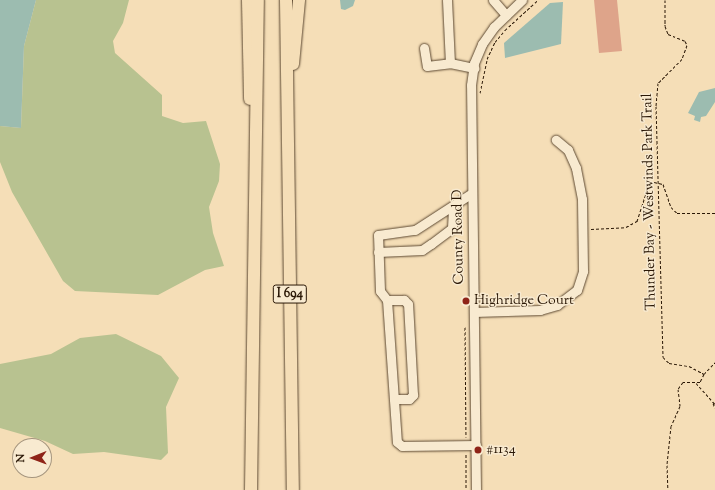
<!DOCTYPE html>
<style>
body{margin:0}
#map{position:relative;width:715px;height:490px;overflow:hidden;background:#f5deb7;font-family:"Sorts Mill Goudy",serif}
div>[style]{position:absolute}
.green>*{inset:0;background:#b8c290}
.water>*{inset:0;background:#9cbcb0}
.building>*{inset:0;background:#dea48a}
.path>*{height:1px;margin-top:-0.5px;transform-origin:0;background:repeating-linear-gradient(90deg,#2a1705 0 3px,transparent 0 5px)}
.roads{filter:drop-shadow(0 0 1px #5d4932) drop-shadow(0 0 1px #5d4932)}
.minor>*{height:9px;margin:-4.5px;padding:0 4.5px;transform-origin:4.5px;border-radius:4.5px;background:#f8ead0}
.highway>*{height:12px;margin:-6px;padding:0 6px;transform-origin:6px;border-radius:6px;background:#f5deb7}
.dots>*{width:11px;height:11px;translate:-50% -50%;box-sizing:border-box;border:2px solid #f8ead0;border-radius:50%}
span{translate:-50% -50%;white-space:nowrap;text-align:center;line-height:1.15;-webkit-text-stroke:3px #f8ead0;paint-order:stroke}
.shield-label span{padding:1px 3px;background:#f8ead0;border:1px solid;border-radius:3px;-webkit-text-stroke-width:0}
.shield-label{font-size:13px;color:#2a1705;font-weight:700}
.street-label{font-size:14px;color:#2a1705}
.poi-label{font-size:14px;color:#2a1705}
.left{translate:0 -50%;text-align:left}
.north{position:absolute;left:12px;top:438px;width:40px;height:40px;box-sizing:border-box;background:#f8ead0;border:1px solid #a6967f;border-radius:50%;rotate:269deg;font-size:11px;font-weight:700;line-height:16px;text-align:center;color:#2a1705}
.north::after{content:'';display:block;margin:auto;width:14px;height:18px;background:#8f2418;clip-path:polygon(50% 0,100% 100%,50% 72%,0 100%)}
</style>
<div id="map">
<div class="green">
<div style="clip-path:polygon(36px 0,129px 0,123px 23px,113px 41px,115px 53px,162px 95px,162px 116px,183px 123px,206px 121px,220px 164px,219px 181px,209px 207px,213px 233px,224px 266px,205px 270px,158px 295px,75px 291px,63px 281px,12px 192px,0 162px,0 126px,21px 128px,24px 46px)"></div>
<div style="clip-path:polygon(116px 334px,161px 356px,179px 378px,166px 407px,168px 453px,161px 460px,104px 452px,73px 454px,45px 441px,0 428px,0 364px,51px 354px,80px 338px)"></div>
</div>
<div class="water">
<div style="clip-path:polygon(0 0,36px 0,24px 46px,21px 128px,0 126px)"></div>
<div style="clip-path:polygon(340px 0,355px 0,353px 6px,345px 10px,341px 9px)"></div>
<div style="clip-path:polygon(563px 2px,561px 44px,505px 58px,504px 43px,550px 3px)"></div>
<div style="clip-path:polygon(715px 88px,715px 102px,706px 116px,701px 117px,700px 122px,694px 120px,695px 116px,688px 113px,699px 92px)"></div>
</div>
<div class="building">
<div style="clip-path:polygon(594px 0,617px 0,622px 51px,599px 53px)"></div>
</div>
<div class="path">
<div style="left:665px;top:0;width:26px;rotate:90deg"></div>
<div style="left:665px;top:26px;width:9px;rotate:69deg"></div>
<div style="left:668px;top:34px;width:18px;rotate:22deg"></div>
<div style="left:685px;top:41px;width:4px;rotate:63deg"></div>
<div style="left:687px;top:45px;width:15px;rotate:110deg"></div>
<div style="left:682px;top:59px;width:34px;rotate:135deg"></div>
<div style="left:658px;top:83px;width:23px;rotate:95deg"></div>
<div style="left:656px;top:106px;width:251px;rotate:88.4deg"></div>
<div style="left:663px;top:357px;width:8px;rotate:45deg"></div>
<div style="left:669px;top:363px;width:20px;rotate:9deg"></div>
<div style="left:689px;top:366px;width:17px;rotate:28deg"></div>
<div style="left:704px;top:374px;width:9px;rotate:117deg"></div>
<div style="left:700px;top:382px;width:17px;rotate:180deg"></div>
<div style="left:683px;top:382px;width:9px;rotate:126deg"></div>
<div style="left:678px;top:389px;width:17px;rotate:83deg"></div>
<div style="left:680px;top:406px;width:22px;rotate:114deg"></div>
<div style="left:671px;top:426px;width:39px;rotate:96deg"></div>
<div style="left:667px;top:465px;width:25px;rotate:88deg"></div>
<div style="left:480px;top:93px;width:35px;rotate:-78deg"></div>
<div style="left:487px;top:59px;width:19px;rotate:-65deg"></div>
<div style="left:495px;top:42px;width:16px;rotate:-50deg"></div>
<div style="left:505px;top:30px;width:45px;rotate:-42.3deg"></div>
<div style="left:591px;top:229px;width:35px;rotate:-3deg"></div>
<div style="left:626px;top:227px;width:13px;rotate:-29deg"></div>
<div style="left:637px;top:221px;width:35px;rotate:-72deg"></div>
<div style="left:648px;top:188px;width:8px;rotate:-45deg"></div>
<div style="left:654px;top:182px;width:9px;rotate:13deg"></div>
<div style="left:663px;top:184px;width:24px;rotate:71deg"></div>
<div style="left:671px;top:207px;width:8px;rotate:45deg"></div>
<div style="left:677px;top:213px;width:38px"></div>
<div style="left:465px;top:327px;width:110px;rotate:89.5deg"></div>
<div style="left:704px;top:374px;width:16px;rotate:-47deg"></div>
<div style="left:696px;top:383px;width:28px;rotate:48deg"></div>
<div style="left:713px;top:403px;width:5px;rotate:68deg"></div>
<div style="left:466px;top:454px;width:36px;rotate:90deg"></div>
</div>
<div class="roads">
<div class="minor">
<div style="left:447px;top:0;width:63px;rotate:87.3deg"></div>
<div style="left:493px;top:0;width:20px;rotate:49deg"></div>
<div style="left:424px;top:48px;width:18px;rotate:81deg"></div>
<div style="left:427px;top:66px;width:23px;rotate:-7deg"></div>
<div style="left:450px;top:63px;width:25px;rotate:12deg"></div>
<div style="left:378px;top:252px;width:44px;rotate:-2.6deg"></div>
<div style="left:422px;top:250px;width:11px;rotate:-34deg"></div>
<div style="left:431px;top:244px;width:26px;rotate:-37deg"></div>
<div style="left:452px;top:228px;width:22px;rotate:-87deg"></div>
<div style="left:387px;top:300px;width:11px;rotate:-128deg"></div>
<div style="left:380px;top:291px;width:56px;rotate:-92deg"></div>
<div style="left:378px;top:235px;width:37px;rotate:-8deg"></div>
<div style="left:415px;top:230px;width:68px;rotate:-33deg"></div>
<div style="left:474px;top:312px;width:66px;rotate:-1.7deg"></div>
<div style="left:540px;top:310px;width:18px;rotate:-16deg"></div>
<div style="left:557px;top:305px;width:25px;rotate:-37deg"></div>
<div style="left:577px;top:290px;width:20px;rotate:-72deg"></div>
<div style="left:583px;top:271px;width:72px;rotate:-90.8deg"></div>
<div style="left:582px;top:199px;width:32px;rotate:-101deg"></div>
<div style="left:576px;top:168px;width:20px;rotate:-114deg"></div>
<div style="left:568px;top:150px;width:16px;rotate:-140deg"></div>
<div style="left:394px;top:399px;width:15px"></div>
<div style="left:409px;top:399px;width:6px;rotate:-45deg"></div>
<div style="left:413px;top:395px;width:91px;rotate:-93.1deg"></div>
<div style="left:408px;top:304px;width:6px;rotate:-135deg"></div>
<div style="left:404px;top:300px;width:17px;rotate:180deg"></div>
<div style="left:387px;top:300px;width:142px;rotate:86deg"></div>
<div style="left:397px;top:442px;width:6px;rotate:39deg"></div>
<div style="left:402px;top:446px;width:74px;rotate:-0.8deg"></div>
<div style="left:476px;top:490px;width:405px;rotate:-90.7deg"></div>
<div style="left:471px;top:85px;width:22px;rotate:-82deg"></div>
<div style="left:474px;top:63px;width:21px;rotate:-67deg"></div>
<div style="left:482px;top:44px;width:21px;rotate:-55deg"></div>
<div style="left:494px;top:27px;width:39px;rotate:-44deg"></div>
</div>
<div class="highway">
<div style="left:248px;top:0;width:99px;rotate:88.8deg"></div>
<div style="left:286px;top:0;width:490px;rotate:89.2deg"></div>
<div style="left:293px;top:64px;width:64px;rotate:-84.6deg"></div>
<div style="left:251px;top:490px;width:490px;rotate:-89.2deg"></div>
</div>
</div>
<div class="dots">
<div style="left:466px;top:301px;background:#8f2418"></div>
<div style="left:478px;top:450px;background:#8f2418"></div>
</div>
<div class="shield-label">
<span style="left:290px;top:294px">I 694</span>
</div>
<div class="street-label">
<span style="left:650px;top:202px;rotate:-91deg">Thunder Bay - Westwinds Park Trail</span>
<span style="left:459px;top:237px;rotate:-91deg">County Road D</span>
</div>
<div class="poi-label">
<span class="left" style="left:474px;top:301px">Highridge Court</span>
<span class="left" style="left:486px;top:450px">#1134</span>
</div>
<div class="north">N</div>
</div>
